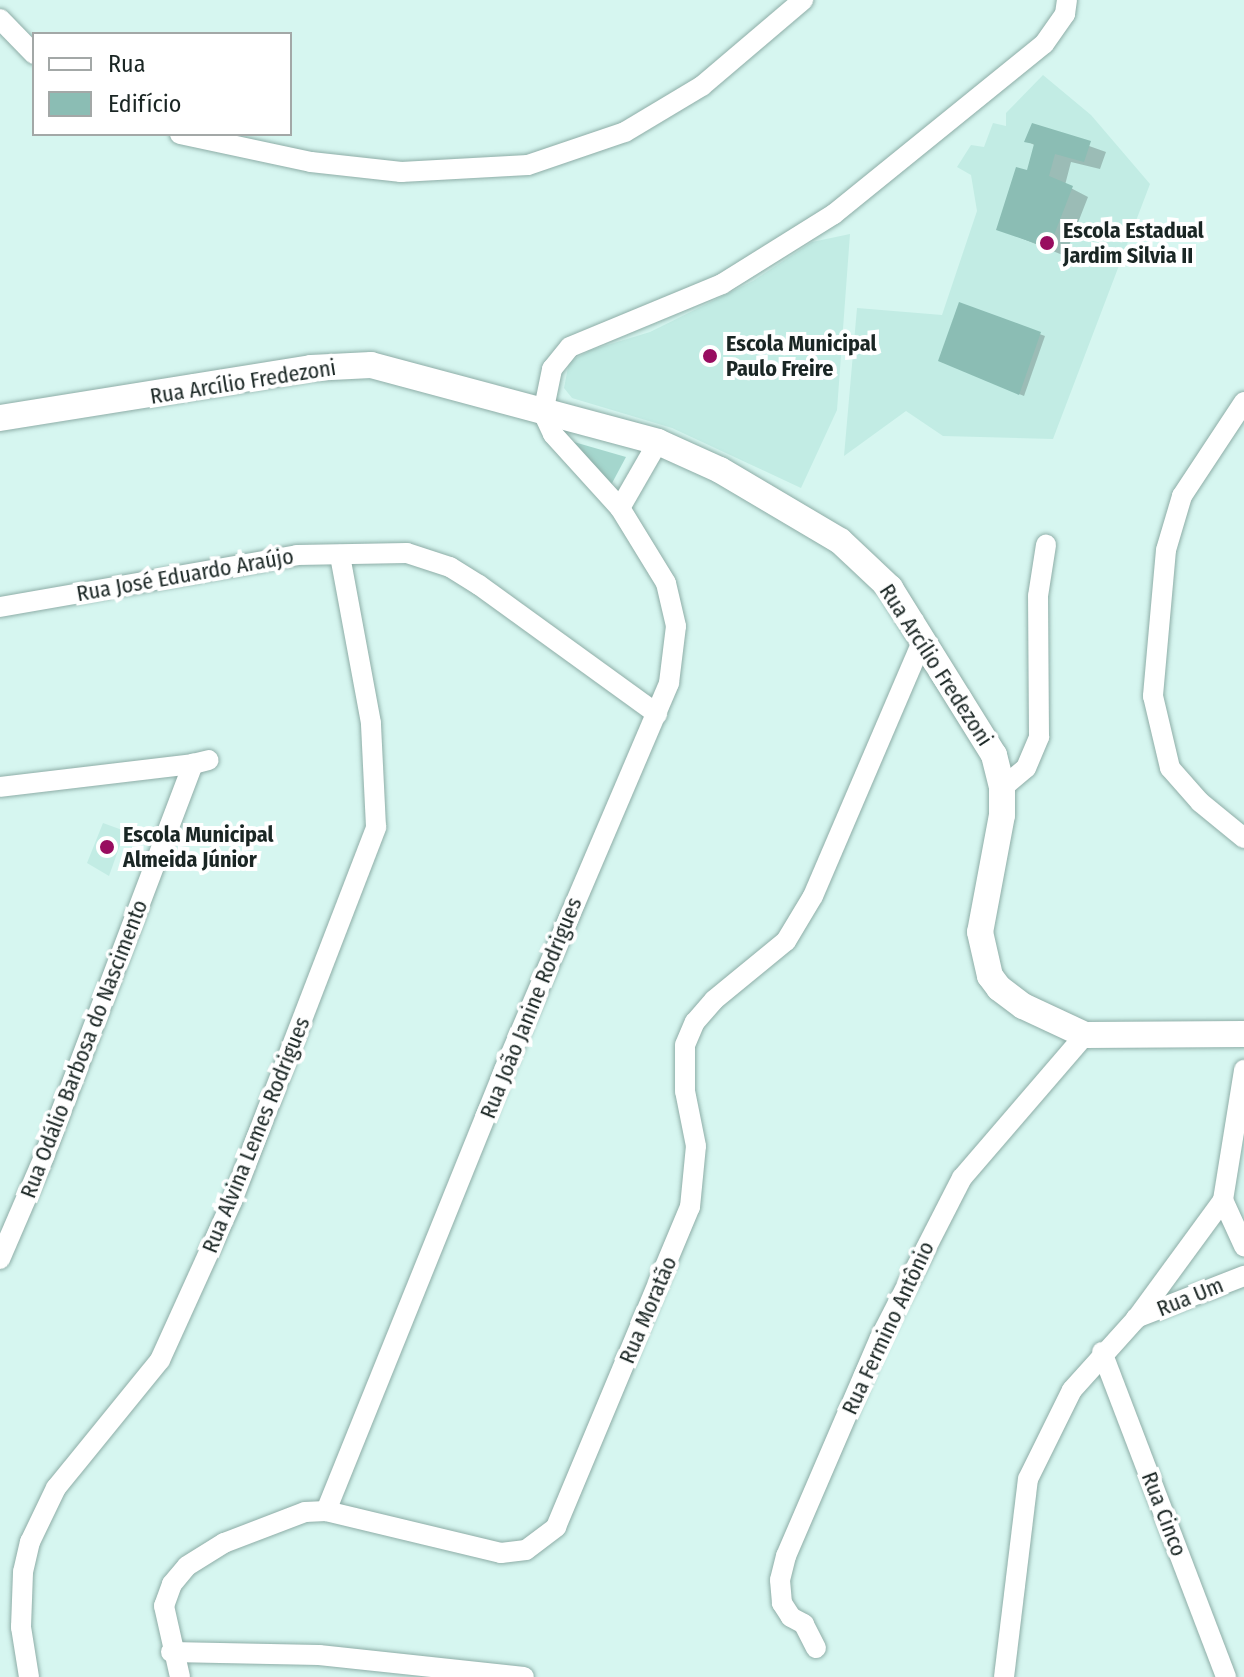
<!DOCTYPE html>
<meta charset="utf-8">
<style>
body{margin:0}
#map{position:relative;width:1244px;height:1677px;overflow:hidden;background:#d6f6f0;font-family:"Fira Sans Condensed",sans-serif}
div>[style]{position:absolute}
.built>*{inset:0;background:#c2ece4}
.green>*{inset:0;background:#a4d6cd}
.shadow>*{inset:0;background:#0003}
.building>*{inset:0;background:#8bbdb4}
.roads{filter:drop-shadow(0 0 2px #8eada7) drop-shadow(0 0 2px #8eada7)}
.minor>*{height:20px;margin:-10px;padding:0 10px;transform-origin:10px;border-radius:10px;background:#fff}
.tertiary>*{height:26px;margin:-13px;padding:0 13px;transform-origin:13px;border-radius:13px;background:#fff}
.dots>*{width:22px;height:22px;translate:-50% -50%;box-sizing:border-box;border:4px solid #fff;border-radius:50%}
span{translate:-50% -50%;white-space:nowrap;text-align:center;line-height:1.15;-webkit-text-stroke:8px #fff;paint-order:stroke}
.poi-label{font-size:22px;color:#1a2624;font-weight:700}
.left{translate:0 -50%;text-align:left}
.street-label{font-size:22px;color:#1a2624}
.legend{position:absolute;left:32px;top:32px;width:260px;height:104px;box-sizing:border-box;background:#fff;border:2px solid #a3a8a7;margin:0;padding:10px 14px;list-style:none;font-size:24px;color:#1a2624}
.legend li{display:flex;align-items:center;gap:16px;height:40px}
.legend b{width:40px;border:2px solid #a3a8a7}
</style>
<div id="map">
<div class="built">
<div style="clip-path:polygon(1043px 75px,1091px 115px,1150px 184px,1053px 439px,943px 436px,906px 411px,844px 456px,857px 308px,942px 315px,977px 211px,971px 175px,957px 167px,971px 145px,984px 147px,993px 123px,1006px 126px,1006px 113px)"></div>
<div style="clip-path:polygon(850px 234px,837px 410px,801px 488px,672px 428px,572px 398px,564px 388px,569px 362px,591px 350px,650px 332px,753px 281px,812px 242px)"></div>
<div style="clip-path:polygon(103px 823px,125px 831px,109px 876px,87px 863px)"></div>
</div>
<div class="green">
<div style="clip-path:polygon(567px 440px,626px 457px,611px 485px)"></div>
</div>
<div class="shadow">
<div style="clip-path:polygon(1033px 126px,1106px 152px,1100px 169px,1071px 162px,1065px 185px,1088px 197px,1065px 256px,999px 229px,1028px 172px,1036px 146px,1027px 141px)"></div>
<div style="clip-path:polygon(960px 305px,1045px 336px,1024px 396px,945px 363px)"></div>
</div>
<div class="building">
<div style="clip-path:polygon(1032px 123px,1091px 141px,1084px 162px,1055px 154px,1049px 176px,1073px 186px,1049px 248px,996px 230px,1016px 167px,1027px 170px,1034px 144px,1024px 142px)"></div>
<div style="clip-path:polygon(959px 302px,1041px 332px,1019px 395px,938px 361px)"></div>
</div>
<div class="roads">
<div class="minor">
<div style="left:0;top:19px;width:49px;rotate:45.8deg"></div>
<div style="left:180px;top:134px;width:134px;rotate:12.1deg"></div>
<div style="left:311px;top:162px;width:91px;rotate:6.3deg"></div>
<div style="left:401px;top:172px;width:127px;rotate:-3.2deg"></div>
<div style="left:528px;top:165px;width:102px;rotate:-18.8deg"></div>
<div style="left:625px;top:132px;width:90px;rotate:-30.9deg"></div>
<div style="left:702px;top:86px;width:133px;rotate:-40.4deg"></div>
<div style="left:1244px;top:402px;width:113px;rotate:123.4deg"></div>
<div style="left:1182px;top:496px;width:56px;rotate:106.5deg"></div>
<div style="left:1166px;top:550px;width:147px;rotate:95.1deg"></div>
<div style="left:1153px;top:696px;width:74px;rotate:76.7deg"></div>
<div style="left:1170px;top:768px;width:45px;rotate:48.6deg"></div>
<div style="left:1200px;top:802px;width:57px;rotate:39.3deg"></div>
<div style="left:620px;top:508px;width:76px;rotate:-60.1deg"></div>
<div style="left:0;top:607px;width:302px;rotate:-9.9deg"></div>
<div style="left:297px;top:555px;width:110px;rotate:-1deg"></div>
<div style="left:407px;top:553px;width:45px;rotate:18deg"></div>
<div style="left:450px;top:567px;width:34px;rotate:32deg"></div>
<div style="left:479px;top:585px;width:220px;rotate:35.9deg"></div>
<div style="left:0;top:787px;width:194px;rotate:-6.8deg"></div>
<div style="left:1002px;top:788px;width:31px;rotate:-40deg"></div>
<div style="left:1026px;top:768px;width:34px;rotate:-67deg"></div>
<div style="left:1039px;top:737px;width:141px;rotate:-90.4deg"></div>
<div style="left:1038px;top:596px;width:52px;rotate:-81.1deg"></div>
<div style="left:1223px;top:1200px;width:51px;rotate:65.5deg"></div>
<div style="left:0;top:1259px;width:109px;rotate:-66.7deg"></div>
<div style="left:43px;top:1159px;width:423px;rotate:-69.2deg"></div>
<div style="left:193px;top:764px;width:16px;rotate:-14deg"></div>
<div style="left:1136px;top:1318px;width:116px;rotate:-21.3deg"></div>
<div style="left:1102px;top:1352px;width:348px;rotate:69.1deg"></div>
<div style="left:326px;top:1511px;width:476px;rotate:-68deg"></div>
<div style="left:504px;top:1070px;width:421px;rotate:-66.9deg"></div>
<div style="left:669px;top:683px;width:57px;rotate:-83deg"></div>
<div style="left:676px;top:626px;width:44px;rotate:-103.1deg"></div>
<div style="left:666px;top:583px;width:88px;rotate:-121.5deg"></div>
<div style="left:620px;top:508px;width:100px;rotate:-132.2deg"></div>
<div style="left:553px;top:434px;width:23px;rotate:-115deg"></div>
<div style="left:543px;top:413px;width:45px;rotate:-78.4deg"></div>
<div style="left:552px;top:369px;width:28px;rotate:-51deg"></div>
<div style="left:570px;top:347px;width:165px;rotate:-22.5deg"></div>
<div style="left:722px;top:284px;width:132px;rotate:-32deg"></div>
<div style="left:834px;top:214px;width:270px;rotate:-39deg"></div>
<div style="left:1044px;top:44px;width:37px;rotate:-55deg"></div>
<div style="left:1065px;top:14px;width:14px;rotate:-82deg"></div>
<div style="left:816px;top:1648px;width:27px;rotate:-117deg"></div>
<div style="left:804px;top:1624px;width:15px;rotate:-152deg"></div>
<div style="left:791px;top:1617px;width:17px;rotate:-123deg"></div>
<div style="left:782px;top:1603px;width:23px;rotate:-95deg"></div>
<div style="left:780px;top:1580px;width:25px;rotate:-76deg"></div>
<div style="left:786px;top:1556px;width:237px;rotate:-66.7deg"></div>
<div style="left:880px;top:1338px;width:180px;rotate:-62.9deg"></div>
<div style="left:962px;top:1178px;width:189px;rotate:-49.3deg"></div>
<div style="left:171px;top:1652px;width:148px;rotate:1.2deg"></div>
<div style="left:319px;top:1655px;width:206px;rotate:6.1deg"></div>
<div style="left:29px;top:1677px;width:51px;rotate:-99.1deg"></div>
<div style="left:21px;top:1627px;width:55px;rotate:-87.9deg"></div>
<div style="left:23px;top:1572px;width:31px;rotate:-77deg"></div>
<div style="left:30px;top:1542px;width:60px;rotate:-64.3deg"></div>
<div style="left:56px;top:1488px;width:165px;rotate:-50.9deg"></div>
<div style="left:160px;top:1360px;width:175px;rotate:-65.6deg"></div>
<div style="left:232px;top:1201px;width:401px;rotate:-68.9deg"></div>
<div style="left:376px;top:827px;width:104px;rotate:-92.8deg"></div>
<div style="left:371px;top:723px;width:171px;rotate:-100.5deg"></div>
<div style="left:180px;top:1677px;width:73px;rotate:-102.7deg"></div>
<div style="left:164px;top:1606px;width:23px;rotate:-70deg"></div>
<div style="left:172px;top:1584px;width:23px;rotate:-50deg"></div>
<div style="left:187px;top:1566px;width:44px;rotate:-31.9deg"></div>
<div style="left:224px;top:1543px;width:87px;rotate:-20.9deg"></div>
<div style="left:305px;top:1512px;width:21px;rotate:-3deg"></div>
<div style="left:326px;top:1511px;width:180px;rotate:13.5deg"></div>
<div style="left:501px;top:1553px;width:25px;rotate:-7deg"></div>
<div style="left:526px;top:1550px;width:38px;rotate:-37deg"></div>
<div style="left:556px;top:1527px;width:347px;rotate:-67.3deg"></div>
<div style="left:690px;top:1207px;width:61px;rotate:-84.4deg"></div>
<div style="left:696px;top:1146px;width:56px;rotate:-101.3deg"></div>
<div style="left:685px;top:1091px;width:46px;rotate:-90deg"></div>
<div style="left:685px;top:1045px;width:25px;rotate:-67deg"></div>
<div style="left:695px;top:1022px;width:29px;rotate:-49deg"></div>
<div style="left:714px;top:1000px;width:93px;rotate:-39.3deg"></div>
<div style="left:786px;top:941px;width:52px;rotate:-59deg"></div>
<div style="left:813px;top:896px;width:276px;rotate:-66.8deg"></div>
<div style="left:1004px;top:1677px;width:199px;rotate:-83.1deg"></div>
<div style="left:1028px;top:1479px;width:99px;rotate:-63.7deg"></div>
<div style="left:1072px;top:1390px;width:96px;rotate:-48deg"></div>
<div style="left:1136px;top:1319px;width:147px;rotate:-53.8deg"></div>
<div style="left:1223px;top:1200px;width:132px;rotate:-80.8deg"></div>
</div>
<div class="tertiary">
<div style="left:0;top:418px;width:315px;rotate:-9.1deg"></div>
<div style="left:311px;top:368px;width:60px;rotate:-2.9deg"></div>
<div style="left:371px;top:365px;width:297px;rotate:15deg"></div>
<div style="left:658px;top:442px;width:68px;rotate:24.3deg"></div>
<div style="left:720px;top:470px;width:139px;rotate:30.6deg"></div>
<div style="left:840px;top:541px;width:69px;rotate:43.2deg"></div>
<div style="left:890px;top:588px;width:197px;rotate:58.1deg"></div>
<div style="left:994px;top:755px;width:34px;rotate:76deg"></div>
<div style="left:1002px;top:788px;width:27px;rotate:90deg"></div>
<div style="left:1002px;top:815px;width:119px;rotate:100.6deg"></div>
<div style="left:980px;top:932px;width:45px;rotate:77.2deg"></div>
<div style="left:990px;top:976px;width:15px;rotate:53deg"></div>
<div style="left:999px;top:988px;width:30px;rotate:37deg"></div>
<div style="left:1023px;top:1006px;width:68px;rotate:25.1deg"></div>
<div style="left:1085px;top:1035px;width:159px;rotate:-0.4deg"></div>
</div>
</div>
<div class="dots">
<div style="left:1047px;top:243px;background:#980d60"></div>
<div style="left:710px;top:356px;background:#980d60"></div>
<div style="left:107px;top:847px;background:#980d60"></div>
</div>
<div class="poi-label">
<span class="left" style="left:1063px;top:243px">Escola Estadual<br>Jardim Silvia II</span>
<span class="left" style="left:726px;top:356px">Escola Municipal<br>Paulo Freire</span>
<span class="left" style="left:123px;top:847px">Escola Municipal<br>Almeida Júnior</span>
</div>
<div class="street-label">
<span style="left:243px;top:382px;rotate:-9deg">Rua Arcílio Fredezoni</span>
<span style="left:185px;top:575px;rotate:-10deg">Rua José Eduardo Araújo</span>
<span style="left:936px;top:665px;rotate:57deg">Rua Arcílio Fredezoni</span>
<span style="left:531px;top:1008px;rotate:-68deg">Rua João Janine Rodrigues</span>
<span style="left:84px;top:1049px;rotate:-69deg">Rua Odálio Barbosa do Nascimento</span>
<span style="left:256px;top:1135px;rotate:-68deg">Rua Alvina Lemes Rodrigues</span>
<span style="left:1190px;top:1297px;rotate:-22deg">Rua Um</span>
<span style="left:648px;top:1310px;rotate:-67deg">Rua Moratão</span>
<span style="left:888px;top:1328px;rotate:-65deg">Rua Fermino Antônio</span>
<span style="left:1164px;top:1514px;rotate:69deg">Rua Cinco</span>
</div>
<ul class="legend">
<li><b style="height:10px;background:#fff"></b>Rua</li>
<li><b style="height:22px;background:#8bbdb4"></b>Edifício</li>
</ul>
</div>
